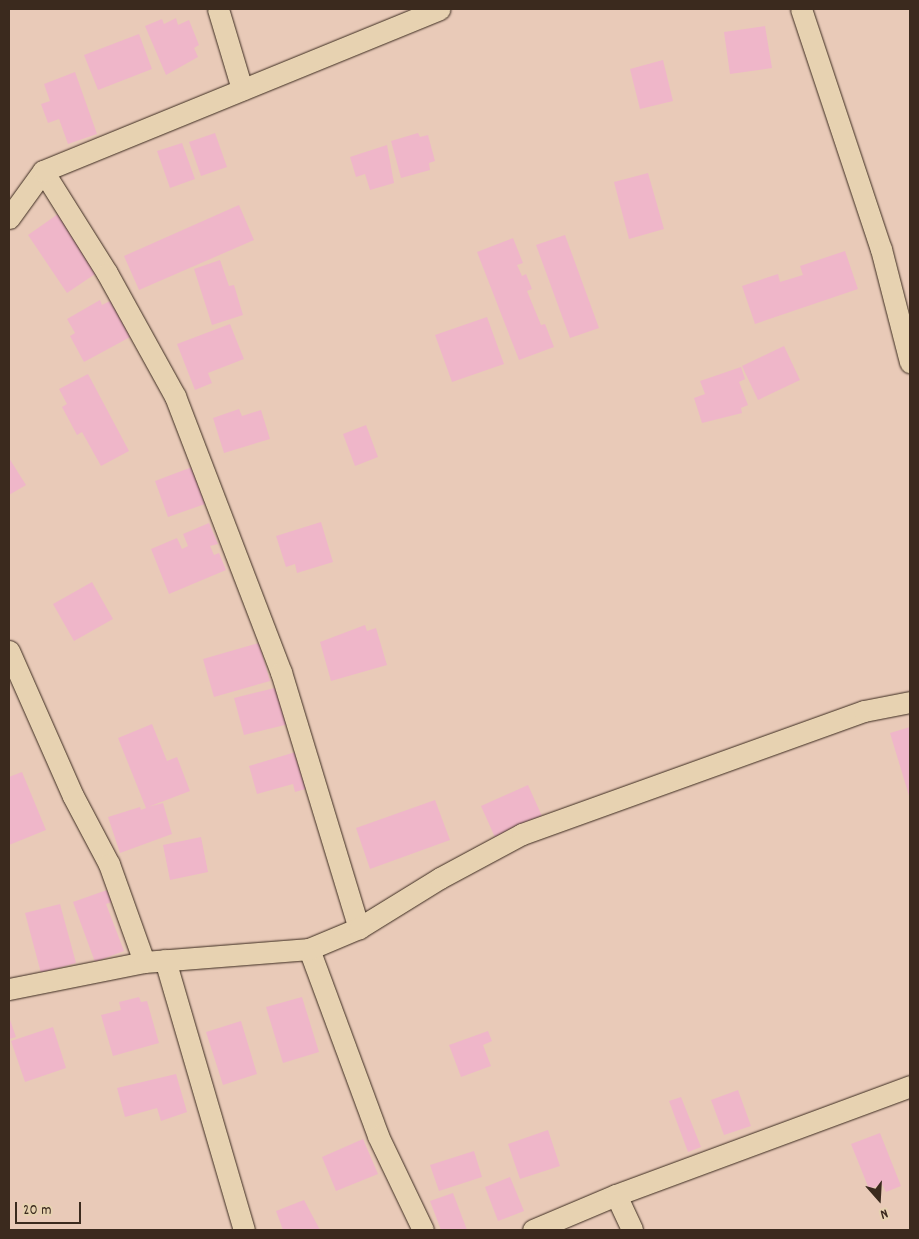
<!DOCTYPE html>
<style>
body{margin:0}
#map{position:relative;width:919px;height:1239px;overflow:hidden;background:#e9cab8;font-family:Dekko,sans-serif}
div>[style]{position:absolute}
.building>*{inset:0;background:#efb6c9}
.roads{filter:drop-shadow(0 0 1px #3b2a1e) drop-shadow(0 0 1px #3b2a1e)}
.street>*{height:21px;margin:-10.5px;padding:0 10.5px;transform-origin:10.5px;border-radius:10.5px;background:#e7d2b1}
span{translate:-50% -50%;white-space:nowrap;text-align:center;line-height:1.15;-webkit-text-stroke:4.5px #e7d2b1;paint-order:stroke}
.frame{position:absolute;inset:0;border:10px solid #3b2a1e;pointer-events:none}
.north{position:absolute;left:854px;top:1174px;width:50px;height:50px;-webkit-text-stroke:4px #e7d2b1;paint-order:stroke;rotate:161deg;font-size:14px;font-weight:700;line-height:20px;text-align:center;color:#3b2a1e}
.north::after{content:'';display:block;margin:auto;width:18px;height:22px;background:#3b2a1e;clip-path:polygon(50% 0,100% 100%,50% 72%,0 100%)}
.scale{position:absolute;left:15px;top:1202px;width:66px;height:22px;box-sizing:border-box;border:2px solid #3b2a1e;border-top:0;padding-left:6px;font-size:15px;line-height:18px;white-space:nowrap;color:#3b2a1e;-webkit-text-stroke:4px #e7d2b1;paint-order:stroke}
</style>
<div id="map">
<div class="building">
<div style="clip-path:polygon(176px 18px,178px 25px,189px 20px,199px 45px,194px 48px,198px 57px,166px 75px,145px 26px,162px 19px,164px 24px)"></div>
<div style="clip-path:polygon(765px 26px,772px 68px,730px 74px,724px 32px)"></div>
<div style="clip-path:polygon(139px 34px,152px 69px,98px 90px,84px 55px)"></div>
<div style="clip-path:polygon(663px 60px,673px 101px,640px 109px,630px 69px)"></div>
<div style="clip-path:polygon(75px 72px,97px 134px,68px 144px,59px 119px,48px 123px,41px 104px,50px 101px,44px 84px)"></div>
<div style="clip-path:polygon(215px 133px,227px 167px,201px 176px,189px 142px)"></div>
<div style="clip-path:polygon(418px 133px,420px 137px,428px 135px,435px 161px,429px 163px,430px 170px,401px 178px,391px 141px)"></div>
<div style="clip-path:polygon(182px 143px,195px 179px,170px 188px,157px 151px)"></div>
<div style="clip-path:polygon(387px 145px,394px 183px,370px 190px,365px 174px,356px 177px,350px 157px)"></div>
<div style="clip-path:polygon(648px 173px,664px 229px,629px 239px,614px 182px)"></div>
<div style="clip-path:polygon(239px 205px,254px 240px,139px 290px,124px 256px)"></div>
<div style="clip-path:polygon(58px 214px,98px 272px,67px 293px,28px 235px)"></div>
<div style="clip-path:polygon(565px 235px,599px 328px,570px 338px,536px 245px)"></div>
<div style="clip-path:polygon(513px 238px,523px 263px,517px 265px,522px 276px,526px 274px,532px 289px,527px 291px,541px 325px,545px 324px,554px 347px,519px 360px,477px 252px)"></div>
<div style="clip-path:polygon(845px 251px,858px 289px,755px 324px,742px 286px,778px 274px,780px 282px,803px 275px,800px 266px)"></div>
<div style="clip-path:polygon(220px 260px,229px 286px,234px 285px,243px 315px,212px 325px,194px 269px)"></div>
<div style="clip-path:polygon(100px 300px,102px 305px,112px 300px,132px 336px,84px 362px,70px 336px,75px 333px,67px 319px)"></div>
<div style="clip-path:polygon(487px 317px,504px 364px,452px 382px,435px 335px)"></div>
<div style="clip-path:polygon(230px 324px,244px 359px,208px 373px,212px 383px,195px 390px,177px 344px)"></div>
<div style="clip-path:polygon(784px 346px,800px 380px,758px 400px,742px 366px)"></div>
<div style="clip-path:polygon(741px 367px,745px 379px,739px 382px,748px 405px,741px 408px,742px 413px,702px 423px,694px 398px,705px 394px,700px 381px)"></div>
<div style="clip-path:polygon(88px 374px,129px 451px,101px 466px,82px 432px,77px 435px,62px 407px,67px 404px,59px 389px)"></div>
<div style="clip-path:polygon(239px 409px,242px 416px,261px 410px,270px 439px,224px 453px,213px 418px)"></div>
<div style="clip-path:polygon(366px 425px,378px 457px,355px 466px,343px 434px)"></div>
<div style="clip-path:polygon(9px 458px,26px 485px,9px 495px)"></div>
<div style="clip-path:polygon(192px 467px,205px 504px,168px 517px,155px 481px)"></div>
<div style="clip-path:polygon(321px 522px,333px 562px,297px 573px,295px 564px,286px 567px,276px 536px)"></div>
<div style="clip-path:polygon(209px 523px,218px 544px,210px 546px,214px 555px,219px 553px,226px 570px,169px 594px,151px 549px,177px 538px,182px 549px,188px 546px,183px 534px)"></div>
<div style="clip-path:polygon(92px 582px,113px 619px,74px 641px,53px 604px)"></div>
<div style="clip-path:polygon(365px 625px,367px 631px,376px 628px,387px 665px,331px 681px,320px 642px)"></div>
<div style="clip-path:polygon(259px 643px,270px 681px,214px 697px,203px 659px)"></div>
<div style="clip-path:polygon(279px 687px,289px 724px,244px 735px,234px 698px)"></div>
<div style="clip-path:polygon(152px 724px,167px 761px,177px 757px,190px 791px,148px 807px,163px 803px,172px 834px,120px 853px,108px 817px,140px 807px,141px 810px,146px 808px,118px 738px)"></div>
<div style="clip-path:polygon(910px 727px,910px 799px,890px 733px)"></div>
<div style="clip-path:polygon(299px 751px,309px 788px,295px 792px,293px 784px,257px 794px,249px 766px)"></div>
<div style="clip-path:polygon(22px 772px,46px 830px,9px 845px,9px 777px)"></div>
<div style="clip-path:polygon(528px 785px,545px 823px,498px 844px,481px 806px)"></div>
<div style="clip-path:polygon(435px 800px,450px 840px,370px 869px,356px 828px)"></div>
<div style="clip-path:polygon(201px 837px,208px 872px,170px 880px,163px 845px)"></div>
<div style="clip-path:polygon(107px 890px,112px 902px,106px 904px,124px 951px,95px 962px,73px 902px)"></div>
<div style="clip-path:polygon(60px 904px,76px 963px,41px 973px,25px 913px)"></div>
<div style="clip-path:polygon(139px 997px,141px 1002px,147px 1001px,159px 1043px,113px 1056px,101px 1015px,121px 1010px,119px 1002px)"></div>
<div style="clip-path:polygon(302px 997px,319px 1052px,283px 1063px,266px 1007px)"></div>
<div style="clip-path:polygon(9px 1017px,16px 1037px,9px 1039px)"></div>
<div style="clip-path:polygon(241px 1021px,257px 1074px,223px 1085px,206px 1032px)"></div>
<div style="clip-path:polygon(53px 1027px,66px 1068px,25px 1082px,11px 1041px)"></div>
<div style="clip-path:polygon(488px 1031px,492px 1041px,483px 1045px,491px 1066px,461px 1077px,449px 1045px)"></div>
<div style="clip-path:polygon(176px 1074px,187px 1112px,161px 1121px,157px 1108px,125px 1117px,117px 1088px)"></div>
<div style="clip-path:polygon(738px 1090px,751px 1126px,724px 1135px,711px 1100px)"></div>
<div style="clip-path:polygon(681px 1097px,701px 1147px,688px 1152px,669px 1101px)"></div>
<div style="clip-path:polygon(548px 1130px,560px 1166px,520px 1179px,508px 1144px)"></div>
<div style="clip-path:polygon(880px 1133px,901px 1186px,886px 1192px,882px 1184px,869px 1189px,851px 1144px)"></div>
<div style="clip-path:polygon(363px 1139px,378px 1174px,336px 1191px,322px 1157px)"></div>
<div style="clip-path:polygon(474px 1151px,482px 1177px,439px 1191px,430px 1165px)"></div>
<div style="clip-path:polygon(510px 1177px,524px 1211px,498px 1221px,485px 1187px)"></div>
<div style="clip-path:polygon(453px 1193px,467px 1230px,441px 1230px,430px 1201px)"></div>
<div style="clip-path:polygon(304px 1200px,320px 1230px,283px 1230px,276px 1211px)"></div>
</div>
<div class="roads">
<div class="street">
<div style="left:218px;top:9px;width:84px;rotate:73.3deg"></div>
<div style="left:801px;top:9px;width:253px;rotate:71.6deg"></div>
<div style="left:881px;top:249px;width:117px;rotate:75.6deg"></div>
<div style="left:43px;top:171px;width:120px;rotate:57.9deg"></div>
<div style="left:107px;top:273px;width:141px;rotate:61.1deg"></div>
<div style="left:175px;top:396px;width:296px;rotate:69deg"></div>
<div style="left:281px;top:672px;width:268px;rotate:73.1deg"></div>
<div style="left:9px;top:218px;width:58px;rotate:-54.1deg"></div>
<div style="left:43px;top:171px;width:428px;rotate:-22.2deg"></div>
<div style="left:9px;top:651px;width:158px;rotate:66.2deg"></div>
<div style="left:73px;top:796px;width:77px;rotate:62.1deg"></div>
<div style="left:109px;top:864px;width:104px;rotate:70.3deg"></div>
<div style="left:309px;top:949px;width:199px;rotate:69.7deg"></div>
<div style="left:378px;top:1136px;width:104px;rotate:64.4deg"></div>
<div style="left:165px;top:960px;width:281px;rotate:73.7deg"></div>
<div style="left:9px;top:989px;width:138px;rotate:-11.3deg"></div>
<div style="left:144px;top:962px;width:166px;rotate:-4.5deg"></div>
<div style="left:309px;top:949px;width:54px;rotate:-22.8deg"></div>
<div style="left:359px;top:928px;width:95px;rotate:-31.7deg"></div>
<div style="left:440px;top:878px;width:93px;rotate:-28.2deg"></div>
<div style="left:522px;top:834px;width:363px;rotate:-19.8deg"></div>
<div style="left:864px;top:711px;width:47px;rotate:-11.1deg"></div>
<div style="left:616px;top:1195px;width:38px;rotate:65deg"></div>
<div style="left:533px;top:1230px;width:90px;rotate:-22.9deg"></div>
<div style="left:616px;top:1195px;width:314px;rotate:-20.3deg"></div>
</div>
</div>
<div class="frame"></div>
<div class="north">N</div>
<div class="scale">20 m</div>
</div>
